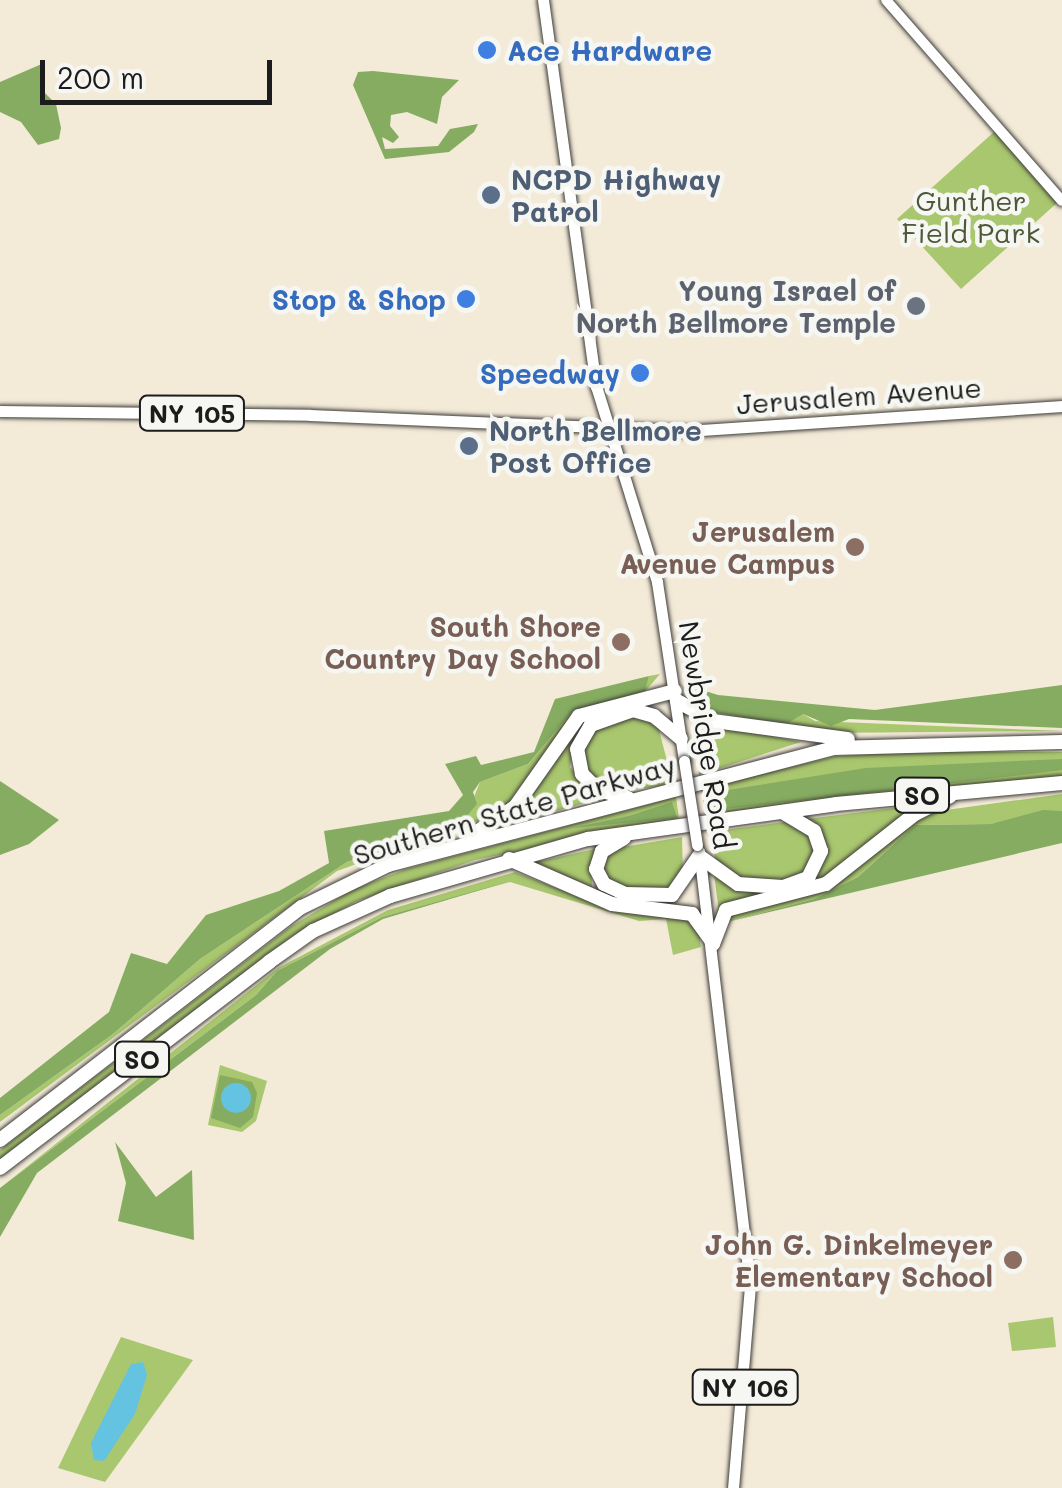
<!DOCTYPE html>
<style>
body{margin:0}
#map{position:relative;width:1062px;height:1488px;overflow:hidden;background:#f3ead8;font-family:Mali,sans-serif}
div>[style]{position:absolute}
.green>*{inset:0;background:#a9c76e}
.forest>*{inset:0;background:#86ac61}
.water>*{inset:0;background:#63c3e1}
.round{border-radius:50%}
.roads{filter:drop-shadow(0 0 2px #3c3b38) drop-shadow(0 0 2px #3c3b38)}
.secondary>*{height:10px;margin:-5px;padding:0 5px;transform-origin:5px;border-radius:5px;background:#fff}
.primary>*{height:11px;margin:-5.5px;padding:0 5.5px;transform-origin:5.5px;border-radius:5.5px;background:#fff}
.highway>*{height:14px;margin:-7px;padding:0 7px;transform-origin:7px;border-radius:7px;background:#fff}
.bridges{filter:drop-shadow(0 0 2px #3c3b38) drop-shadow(0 0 2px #3c3b38)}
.primary-bridge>*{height:11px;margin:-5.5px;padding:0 5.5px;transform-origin:5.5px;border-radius:5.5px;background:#fff}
.dots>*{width:28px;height:28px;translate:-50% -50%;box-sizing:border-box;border:5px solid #f6f6f2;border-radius:50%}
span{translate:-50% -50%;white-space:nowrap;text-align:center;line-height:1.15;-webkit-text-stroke:9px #f6f6f2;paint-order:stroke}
.shield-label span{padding:2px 8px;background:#f6f6f2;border:2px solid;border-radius:8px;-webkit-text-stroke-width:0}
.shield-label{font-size:25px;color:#1c1c1c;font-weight:700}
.shop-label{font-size:28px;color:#366cbe;font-weight:700}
.left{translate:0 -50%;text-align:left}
.right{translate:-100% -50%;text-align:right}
.service-label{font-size:28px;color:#4e5e75;font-weight:700}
.park-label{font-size:28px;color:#4d5839}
.worship-label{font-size:28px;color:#5b616d;font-weight:700}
.street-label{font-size:28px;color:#1c1c1c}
.education-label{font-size:28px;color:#785e54;font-weight:700}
.scale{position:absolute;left:40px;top:60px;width:232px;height:45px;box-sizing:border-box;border:5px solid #1c1c1c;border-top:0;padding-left:12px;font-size:30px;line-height:35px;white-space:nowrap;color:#1c1c1c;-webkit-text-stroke:8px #f6f6f2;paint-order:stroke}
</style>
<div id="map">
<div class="green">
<div style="clip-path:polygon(995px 131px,1058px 202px,961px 289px,897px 219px)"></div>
<div style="clip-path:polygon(660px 674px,643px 694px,600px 703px,569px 719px,502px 812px,337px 871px,0 1122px,0 1115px,113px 1034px,200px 959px,347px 862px,442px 832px,466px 817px,480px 782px,528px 764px,571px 713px,592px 702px,644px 691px,649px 676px)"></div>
<div style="clip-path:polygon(696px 709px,803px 714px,815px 721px,1062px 731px,822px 733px)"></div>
<div style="clip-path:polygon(592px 714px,575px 739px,570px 767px,598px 799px,504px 826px,564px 736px)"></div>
<div style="clip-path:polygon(632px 716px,658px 726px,673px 784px,623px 791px,593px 782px,582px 765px,583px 744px,595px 728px)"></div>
<div style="clip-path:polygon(695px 721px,801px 742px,699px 775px)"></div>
<div style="clip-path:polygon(913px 752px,1062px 752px,1062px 776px,706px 814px,701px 789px,836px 756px)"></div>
<div style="clip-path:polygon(1062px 794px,1062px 811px,991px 824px,915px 825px,858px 877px,814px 899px,727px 922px,734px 912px,831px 888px,925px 813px)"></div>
<div style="clip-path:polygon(676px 797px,679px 818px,475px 860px,357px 901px,294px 935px,0 1160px,0 1150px,290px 927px,352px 890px,406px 869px)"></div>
<div style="clip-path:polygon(926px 804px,827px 881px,719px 912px,714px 875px,751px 892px,785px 892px,818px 875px,825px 843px,807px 819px)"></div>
<div style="clip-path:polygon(784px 822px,799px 825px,816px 841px,815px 866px,789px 884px,738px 881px,717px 865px,709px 832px)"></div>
<div style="clip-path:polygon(682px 837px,683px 876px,657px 897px,604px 880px,600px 860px,611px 849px)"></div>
<div style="clip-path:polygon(599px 848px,591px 861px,592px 888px,528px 864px)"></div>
<div style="clip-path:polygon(515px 872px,589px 901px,675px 914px,698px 924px,701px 947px,673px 955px,666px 919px,639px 921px,510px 882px,382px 917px,277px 971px,256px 995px,0 1188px,278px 968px,388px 910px)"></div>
<div style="clip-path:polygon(220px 1065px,267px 1081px,256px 1121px,242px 1132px,208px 1125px)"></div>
<div style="clip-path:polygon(1053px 1317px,1056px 1347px,1012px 1351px,1008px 1323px)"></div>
<div style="clip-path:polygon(121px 1337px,193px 1360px,105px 1482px,58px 1468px)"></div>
</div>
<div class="forest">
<div style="clip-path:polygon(44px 63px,44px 92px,56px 104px,61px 128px,59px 139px,38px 145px,21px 122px,0 112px,0 82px)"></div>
<div style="clip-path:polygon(373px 71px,459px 80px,442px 97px,437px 124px,407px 112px,391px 115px,390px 126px,399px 137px,393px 143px,382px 137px,385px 149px,438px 146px,450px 129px,478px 124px,474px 132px,449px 152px,385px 159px,353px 85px,358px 72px)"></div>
<div style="clip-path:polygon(686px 628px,699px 689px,718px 695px,875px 710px,1062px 685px,1062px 728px,849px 719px,831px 726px,803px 714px,786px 724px,696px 709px)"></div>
<div style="clip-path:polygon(649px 676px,645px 691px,571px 713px,528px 764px,480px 782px,473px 792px,477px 804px,466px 817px,442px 832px,347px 862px,200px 959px,113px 1034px,0 1115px,0 1098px,109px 1012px,131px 953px,167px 964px,206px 915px,279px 891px,329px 863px,324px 831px,449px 811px,463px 795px,445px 764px,476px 756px,481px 765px,534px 752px,555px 699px)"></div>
<div style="clip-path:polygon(1062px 759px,1062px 770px,1031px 774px,707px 811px,703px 794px,866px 768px)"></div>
<div style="clip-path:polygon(0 781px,59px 820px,29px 844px,0 855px)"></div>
<div style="clip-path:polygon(672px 802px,677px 818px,572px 828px,629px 816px)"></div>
<div style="clip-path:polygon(1043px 810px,1062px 811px,1062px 843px,727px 922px,814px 899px,858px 877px,915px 825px,991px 824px)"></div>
<div style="clip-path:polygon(511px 881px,383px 919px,330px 949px,37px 1173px,0 1237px,0 1188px,256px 995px,277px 971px,382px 917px)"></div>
<div style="clip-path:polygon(220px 1075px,252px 1082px,257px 1093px,253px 1117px,240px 1128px,211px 1118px)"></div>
<div style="clip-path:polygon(115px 1142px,156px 1197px,192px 1170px,194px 1240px,118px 1221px,126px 1183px)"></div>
</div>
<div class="water">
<div class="round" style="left:221px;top:1083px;width:30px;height:30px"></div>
<div style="clip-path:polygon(143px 1362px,147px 1375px,135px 1414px,104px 1461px,94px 1460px,91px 1443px,131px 1364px)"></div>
</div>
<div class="roads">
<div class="secondary">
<div style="left:886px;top:0;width:267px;rotate:48.8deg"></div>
</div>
<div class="primary">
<div style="left:543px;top:0;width:390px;rotate:82.2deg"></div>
<div style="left:596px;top:386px;width:205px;rotate:72.7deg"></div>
<div style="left:657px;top:582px;width:181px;rotate:81.4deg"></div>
<div style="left:0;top:411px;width:310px;rotate:0.7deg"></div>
<div style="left:310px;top:415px;width:376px;rotate:2.4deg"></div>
<div style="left:686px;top:431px;width:377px;rotate:-3.8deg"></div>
<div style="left:699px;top:851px;width:438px;rotate:83.3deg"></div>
<div style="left:750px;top:1286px;width:203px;rotate:94.8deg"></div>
</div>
<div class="highway">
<div style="left:677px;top:701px;width:42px;rotate:28.4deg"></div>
<div style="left:714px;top:721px;width:135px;rotate:7.7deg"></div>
<div style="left:628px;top:798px;width:31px;rotate:-165deg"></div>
<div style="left:598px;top:790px;width:23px;rotate:-135deg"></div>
<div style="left:582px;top:774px;width:25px;rotate:-101deg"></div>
<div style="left:577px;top:749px;width:28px;rotate:-60deg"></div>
<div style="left:591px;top:725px;width:45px;rotate:-19.7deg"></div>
<div style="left:633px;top:710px;width:22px;rotate:16deg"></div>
<div style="left:654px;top:716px;width:35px;rotate:40deg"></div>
<div style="left:472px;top:835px;width:51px;rotate:-33.1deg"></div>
<div style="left:515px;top:807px;width:111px;rotate:-54.9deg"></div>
<div style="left:579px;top:716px;width:99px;rotate:-14.6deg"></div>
<div style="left:624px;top:838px;width:26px;rotate:149deg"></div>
<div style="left:602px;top:851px;width:19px;rotate:108deg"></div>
<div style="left:596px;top:869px;width:17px;rotate:62deg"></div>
<div style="left:604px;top:884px;width:23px;rotate:25deg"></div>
<div style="left:625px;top:894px;width:47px;rotate:1.2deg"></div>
<div style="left:672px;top:895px;width:47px;rotate:-55.3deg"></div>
<div style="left:699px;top:856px;width:48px;rotate:35.7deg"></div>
<div style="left:738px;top:884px;width:45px;rotate:3.8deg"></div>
<div style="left:783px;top:887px;width:27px;rotate:-20deg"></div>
<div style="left:808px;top:878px;width:30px;rotate:-64deg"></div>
<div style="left:821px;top:851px;width:21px;rotate:-109deg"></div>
<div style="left:814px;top:831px;width:37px;rotate:-149deg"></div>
<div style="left:509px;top:859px;width:112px;rotate:23.6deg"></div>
<div style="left:612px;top:904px;width:81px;rotate:7.1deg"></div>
<div style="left:692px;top:914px;width:36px;rotate:54deg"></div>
<div style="left:713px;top:944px;width:36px;rotate:-69deg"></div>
<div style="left:726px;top:910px;width:103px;rotate:-14.6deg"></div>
<div style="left:826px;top:884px;width:113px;rotate:-38.2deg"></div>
<div style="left:915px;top:814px;width:39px;rotate:-27deg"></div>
<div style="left:0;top:1140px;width:381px;rotate:-37.7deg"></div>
<div style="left:302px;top:907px;width:96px;rotate:-26deg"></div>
<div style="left:388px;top:865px;width:460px;rotate:-14.7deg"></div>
<div style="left:833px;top:748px;width:229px;rotate:-1.5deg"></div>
<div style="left:0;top:1168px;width:339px;rotate:-37.4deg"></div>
<div style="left:269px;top:962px;width:54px;rotate:-35.2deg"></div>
<div style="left:313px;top:931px;width:85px;rotate:-24.4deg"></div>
<div style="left:390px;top:896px;width:206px;rotate:-16.1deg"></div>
<div style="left:588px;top:839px;width:250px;rotate:-8deg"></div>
<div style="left:836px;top:804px;width:227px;rotate:-5.3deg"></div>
</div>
</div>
<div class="bridges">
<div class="primary-bridge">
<div style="left:684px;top:761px;width:85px;rotate:81.2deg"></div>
</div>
</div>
<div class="dots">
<div style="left:487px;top:50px;background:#3f7fe0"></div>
<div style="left:491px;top:195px;background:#5c6f8a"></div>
<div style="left:466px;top:299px;background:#3f7fe0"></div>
<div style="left:916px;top:306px;background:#6b7280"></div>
<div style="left:640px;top:373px;background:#3f7fe0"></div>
<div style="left:469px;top:446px;background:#5c6f8a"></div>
<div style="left:855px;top:547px;background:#8d6e63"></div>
<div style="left:621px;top:642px;background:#8d6e63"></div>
<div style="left:1013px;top:1260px;background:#8d6e63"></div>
</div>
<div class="shield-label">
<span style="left:192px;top:413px">NY 105</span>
<span style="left:922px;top:795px">SO</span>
<span style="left:142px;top:1059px">SO</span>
<span style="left:745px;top:1387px">NY 106</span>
</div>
<div class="shop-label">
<span class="left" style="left:507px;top:50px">Ace Hardware</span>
<span class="right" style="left:446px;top:299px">Stop &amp; Shop</span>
<span class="right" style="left:620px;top:373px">Speedway</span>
</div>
<div class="service-label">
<span class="left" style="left:511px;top:195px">NCPD Highway<br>Patrol</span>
<span class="left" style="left:489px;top:446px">North Bellmore<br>Post Office</span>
</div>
<div class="park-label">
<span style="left:971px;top:216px">Gunther<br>Field Park</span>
</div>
<div class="worship-label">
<span class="right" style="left:896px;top:306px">Young Israel of<br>North Bellmore Temple</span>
</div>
<div class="street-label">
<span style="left:859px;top:395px;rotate:-4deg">Jerusalem Avenue</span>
<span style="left:707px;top:735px;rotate:81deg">Newbridge Road</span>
<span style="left:514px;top:809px;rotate:-16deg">Southern State Parkway</span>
</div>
<div class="education-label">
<span class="right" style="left:835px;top:547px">Jerusalem<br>Avenue Campus</span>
<span class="right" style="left:601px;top:642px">South Shore<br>Country Day School</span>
<span class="right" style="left:993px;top:1260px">John G. Dinkelmeyer<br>Elementary School</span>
</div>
<div class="scale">200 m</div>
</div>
